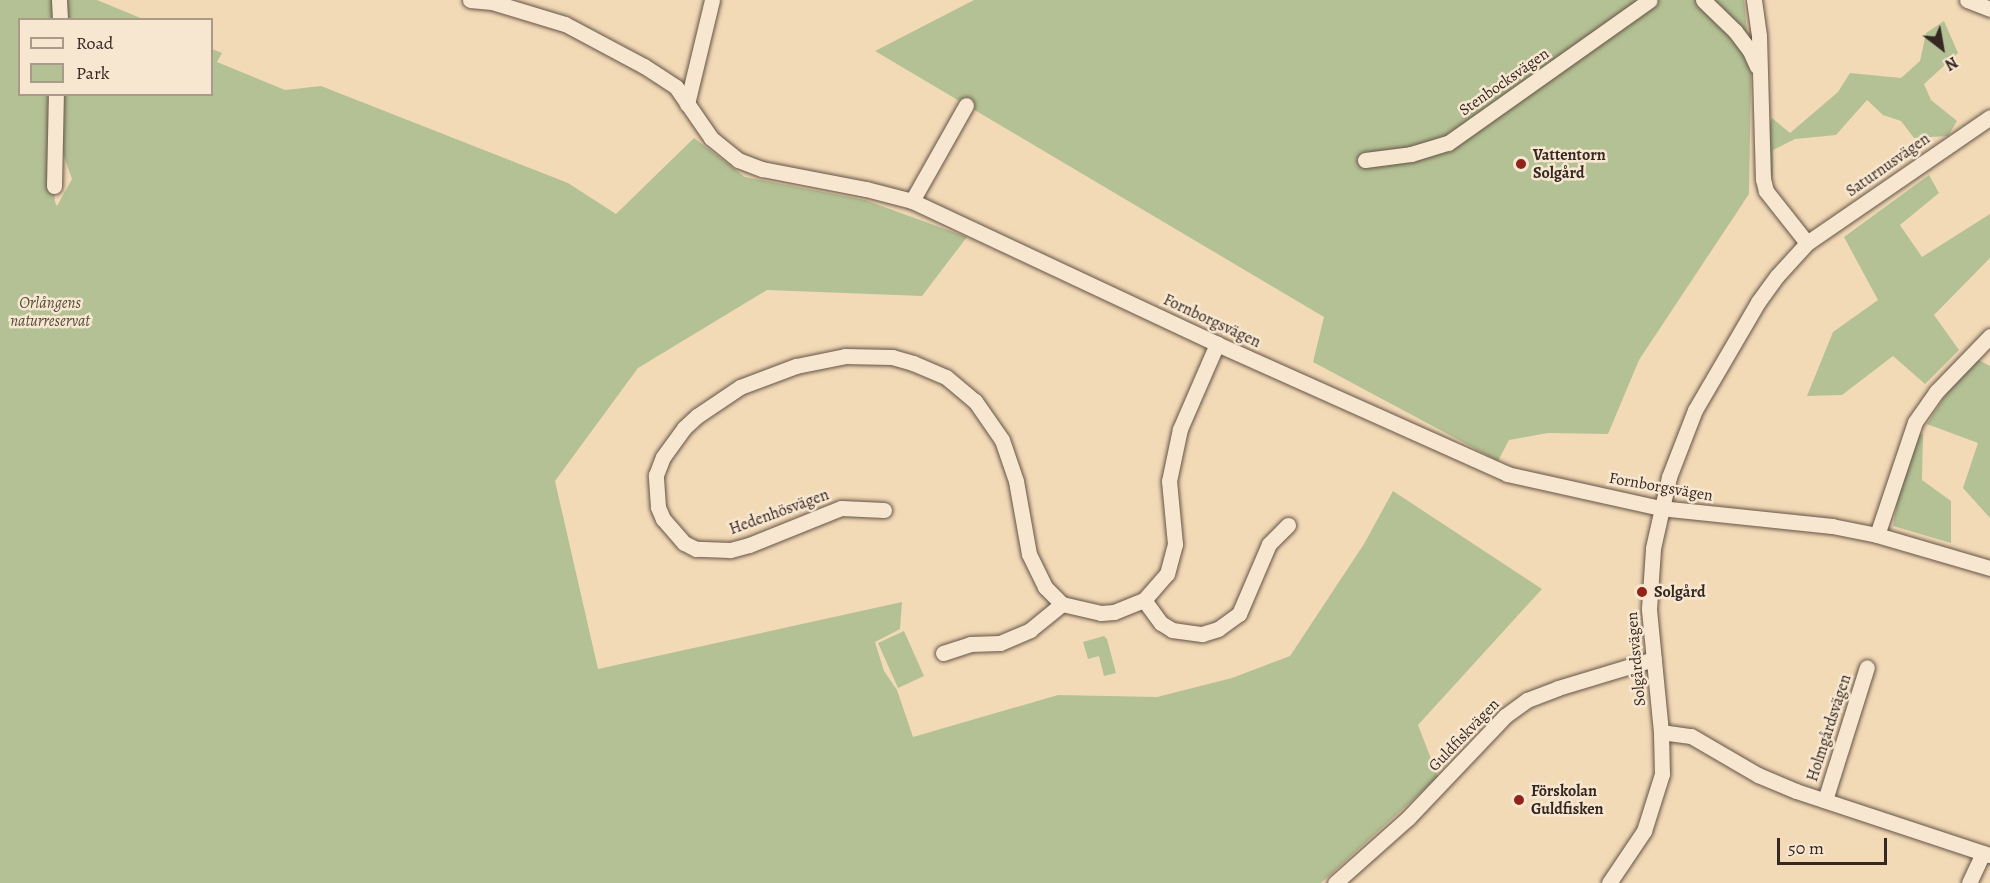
<!DOCTYPE html>
<meta charset="utf-8">
<style>
body{margin:0}
#map{position:relative;width:1990px;height:883px;overflow:hidden;background:#f3dab7;font-family:Alegreya,serif}
div>[style]{position:absolute}
.green>*{inset:0;background:#b4c194}
.roads{filter:drop-shadow(0 0 2px #645447) drop-shadow(0 0 2px #645447)}
.street>*{height:15px;margin:-7.5px;padding:0 7.5px;transform-origin:7.5px;border-radius:7.5px;background:#f7e7d0}
.dots>*{width:16px;height:16px;translate:-50% -50%;box-sizing:border-box;border:3px solid #f7e7d0;border-radius:50%}
span{translate:-50% -50%;white-space:nowrap;text-align:center;line-height:1.15;-webkit-text-stroke:5px #f7e7d0;paint-order:stroke}
.street-label{font-size:16px;color:#352722}
.poi-label{font-size:16px;color:#352722;font-weight:700}
.left{translate:0 -50%;text-align:left}
.park-label{font-size:16px;color:#554e3e;font-style:italic}
.legend{position:absolute;left:18px;top:18px;width:195px;height:78px;box-sizing:border-box;background:#f7e7d0;border:2px solid #a99a8a;margin:0;padding:8px 10px;list-style:none;font-size:18px;color:#352722}
.legend li{display:flex;align-items:center;gap:12px;height:30px}
.legend b{width:30px;border:2px solid #a99a8a}
.north{position:absolute;left:1912px;top:18px;width:60px;height:60px;-webkit-text-stroke:4px #f7e7d0;paint-order:stroke;rotate:149deg;font-size:16px;font-weight:700;line-height:24px;text-align:center;color:#352722}
.north::after{content:'';display:block;margin:auto;width:21px;height:27px;background:#352722;clip-path:polygon(50% 0,100% 100%,50% 72%,0 100%)}
.scale{position:absolute;left:1777px;top:838px;width:110px;height:27px;box-sizing:border-box;border:3px solid #352722;border-top:0;padding-left:8px;font-size:18px;line-height:21px;white-space:nowrap;color:#352722;-webkit-text-stroke:4px #f7e7d0;paint-order:stroke}
</style>
<div id="map">
<div class="green">
<div style="clip-path:polygon(evenodd,0 0,97px 0,143px 19px,20px 20px,20px 94px,212px 94px,212px 49px,222px 53px,217px 62px,285px 90px,321px 86px,568px 183px,616px 214px,694px 138px,745px 177px,865px 200px,967px 237px,922px 296px,767px 290px,638px 368px,555px 481px,598px 669px,902px 602px,900px 629px,875px 642px,884px 671px,897px 690px,913px 737px,1058px 695px,1157px 697px,1232px 678px,1290px 656px,1364px 544px,1393px 491px,1542px 589px,1418px 725px,1438px 777px,1321px 883px,0 883px,0 0,51px 120px,72px 179px,57px 206px,55px 202px,51px 120px)"></div>
<div style="clip-path:polygon(974px 0,1744px 0,1751px 73px,1749px 194px,1639px 360px,1608px 434px,1548px 433px,1509px 440px,1498px 461px,1313px 362px,1324px 317px,875px 51px)"></div>
<div style="clip-path:polygon(1944px 21px,1958px 53px,1924px 84px,1931px 100px,1957px 121px,1948px 136px,1914px 138px,1901px 121px,1883px 115px,1867px 100px,1836px 135px,1795px 139px,1773px 150px,1773px 177px,1770px 174px,1766px 140px,1772px 118px,1790px 133px,1838px 92px,1850px 73px,1901px 78px,1920px 61px,1926px 33px)"></div>
<div style="clip-path:polygon(1929px 175px,1939px 193px,1900px 225px,1922px 257px,1990px 214px,1990px 258px,1934px 315px,1959px 350px,1925px 384px,1893px 356px,1842px 395px,1807px 396px,1833px 332px,1878px 300px,1844px 237px)"></div>
<div style="clip-path:polygon(1971px 356px,1990px 366px,1990px 518px,1963px 488px,1978px 443px,1927px 424px)"></div>
<div style="clip-path:polygon(1923px 434px,1922px 480px,1951px 501px,1951px 543px,1893px 526px,1909px 435px)"></div>
<div style="clip-path:polygon(904px 631px,924px 676px,898px 688px,878px 643px)"></div>
<div style="clip-path:polygon(1104px 636px,1107px 639px,1116px 673px,1104px 676px,1099px 656px,1088px 659px,1083px 642px)"></div>
</div>
<div class="roads">
<div class="street">
<div style="left:59px;top:0;width:20px;rotate:87deg"></div>
<div style="left:470px;top:0;width:22px;rotate:5deg"></div>
<div style="left:492px;top:2px;width:76px;rotate:16.8deg"></div>
<div style="left:565px;top:24px;width:89px;rotate:28deg"></div>
<div style="left:644px;top:66px;width:38px;rotate:33deg"></div>
<div style="left:676px;top:87px;width:62px;rotate:55.5deg"></div>
<div style="left:711px;top:138px;width:35px;rotate:39deg"></div>
<div style="left:738px;top:160px;width:26px;rotate:21deg"></div>
<div style="left:762px;top:169px;width:106px;rotate:10.9deg"></div>
<div style="left:866px;top:189px;width:48px;rotate:14.6deg"></div>
<div style="left:912px;top:201px;width:337px;rotate:25.1deg"></div>
<div style="left:1217px;top:344px;width:318px;rotate:24.1deg"></div>
<div style="left:1507px;top:474px;width:157px;rotate:12.5deg"></div>
<div style="left:1660px;top:508px;width:173px;rotate:6deg"></div>
<div style="left:1832px;top:526px;width:46px;rotate:11.3deg"></div>
<div style="left:1877px;top:535px;width:118px;rotate:16.3deg"></div>
<div style="left:1703px;top:0;width:45px;rotate:44.1deg"></div>
<div style="left:1735px;top:31px;width:25px;rotate:53deg"></div>
<div style="left:1750px;top:51px;width:17px;rotate:66deg"></div>
<div style="left:1754px;top:0;width:36px;rotate:82deg"></div>
<div style="left:1759px;top:36px;width:143px;rotate:88.4deg"></div>
<div style="left:1763px;top:179px;width:12px;rotate:76deg"></div>
<div style="left:1766px;top:191px;width:66px;rotate:51.7deg"></div>
<div style="left:1967px;top:0;width:25px;rotate:21deg"></div>
<div style="left:687px;top:104px;width:107px;rotate:-76.5deg"></div>
<div style="left:1365px;top:160px;width:46px;rotate:-7.4deg"></div>
<div style="left:1411px;top:154px;width:39px;rotate:-17deg"></div>
<div style="left:1448px;top:143px;width:247px;rotate:-35.3deg"></div>
<div style="left:54px;top:186px;width:92px;rotate:-88.8deg"></div>
<div style="left:912px;top:201px;width:110px;rotate:-60.6deg"></div>
<div style="left:884px;top:510px;width:43px;rotate:-177.3deg"></div>
<div style="left:841px;top:508px;width:99px;rotate:158.1deg"></div>
<div style="left:749px;top:545px;width:20px;rotate:165deg"></div>
<div style="left:730px;top:550px;width:34px;rotate:-178deg"></div>
<div style="left:696px;top:549px;width:13px;rotate:-153deg"></div>
<div style="left:684px;top:543px;width:32px;rotate:-131deg"></div>
<div style="left:663px;top:519px;width:13px;rotate:-113deg"></div>
<div style="left:658px;top:507px;width:32px;rotate:-94deg"></div>
<div style="left:656px;top:475px;width:19px;rotate:-69deg"></div>
<div style="left:663px;top:457px;width:36px;rotate:-54deg"></div>
<div style="left:684px;top:428px;width:18px;rotate:-43deg"></div>
<div style="left:697px;top:416px;width:52px;rotate:-34deg"></div>
<div style="left:740px;top:387px;width:60px;rotate:-20.6deg"></div>
<div style="left:796px;top:366px;width:50px;rotate:-11.5deg"></div>
<div style="left:845px;top:356px;width:47px;rotate:1.2deg"></div>
<div style="left:892px;top:357px;width:22px;rotate:16deg"></div>
<div style="left:913px;top:363px;width:36px;rotate:23deg"></div>
<div style="left:946px;top:377px;width:38px;rotate:40deg"></div>
<div style="left:975px;top:401px;width:47px;rotate:55.3deg"></div>
<div style="left:1002px;top:440px;width:43px;rotate:71.1deg"></div>
<div style="left:1016px;top:481px;width:74px;rotate:79.9deg"></div>
<div style="left:1029px;top:554px;width:37px;rotate:64deg"></div>
<div style="left:1045px;top:587px;width:24px;rotate:45deg"></div>
<div style="left:1062px;top:604px;width:40px;rotate:13deg"></div>
<div style="left:1101px;top:613px;width:13px;rotate:-4deg"></div>
<div style="left:1114px;top:612px;width:32px;rotate:-22deg"></div>
<div style="left:1144px;top:600px;width:35px;rotate:-49deg"></div>
<div style="left:1167px;top:574px;width:31px;rotate:-75deg"></div>
<div style="left:1175px;top:544px;width:63px;rotate:-95.4deg"></div>
<div style="left:1169px;top:481px;width:53px;rotate:-78.1deg"></div>
<div style="left:1180px;top:429px;width:93px;rotate:-66.5deg"></div>
<div style="left:1877px;top:535px;width:119px;rotate:-71.4deg"></div>
<div style="left:1915px;top:422px;width:37px;rotate:-55deg"></div>
<div style="left:1936px;top:392px;width:78px;rotate:-46deg"></div>
<div style="left:1144px;top:600px;width:29px;rotate:54deg"></div>
<div style="left:1161px;top:623px;width:13px;rotate:32deg"></div>
<div style="left:1172px;top:630px;width:30px;rotate:8deg"></div>
<div style="left:1202px;top:634px;width:17px;rotate:-17deg"></div>
<div style="left:1218px;top:629px;width:26px;rotate:-36deg"></div>
<div style="left:1239px;top:614px;width:76px;rotate:-66.8deg"></div>
<div style="left:1269px;top:544px;width:27px;rotate:-45deg"></div>
<div style="left:943px;top:653px;width:28px;rotate:-18deg"></div>
<div style="left:970px;top:644px;width:30px;rotate:-2deg"></div>
<div style="left:1000px;top:643px;width:33px;rotate:-23deg"></div>
<div style="left:1030px;top:630px;width:41px;rotate:-39.1deg"></div>
<div style="left:1661px;top:732px;width:30px;rotate:8deg"></div>
<div style="left:1691px;top:736px;width:78px;rotate:30.2deg"></div>
<div style="left:1758px;top:775px;width:41px;rotate:22.8deg"></div>
<div style="left:1796px;top:791px;width:204px;rotate:18.3deg"></div>
<div style="left:1825px;top:800px;width:139px;rotate:-72.5deg"></div>
<div style="left:1335px;top:883px;width:98px;rotate:-41.7deg"></div>
<div style="left:1408px;top:818px;width:141px;rotate:-46.4deg"></div>
<div style="left:1505px;top:716px;width:27px;rotate:-36deg"></div>
<div style="left:1527px;top:700px;width:33px;rotate:-21deg"></div>
<div style="left:1558px;top:688px;width:100px;rotate:-16.8deg"></div>
<div style="left:1609px;top:883px;width:63px;rotate:-56.1deg"></div>
<div style="left:1644px;top:831px;width:60px;rotate:-72.5deg"></div>
<div style="left:1662px;top:774px;width:42px;rotate:-91.4deg"></div>
<div style="left:1661px;top:732px;width:124px;rotate:-95.6deg"></div>
<div style="left:1649px;top:609px;width:61px;rotate:-86.2deg"></div>
<div style="left:1653px;top:548px;width:73px;rotate:-77.3deg"></div>
<div style="left:1669px;top:477px;width:72px;rotate:-68.8deg"></div>
<div style="left:1695px;top:410px;width:125px;rotate:-59.7deg"></div>
<div style="left:1758px;top:302px;width:32px;rotate:-54deg"></div>
<div style="left:1777px;top:276px;width:45px;rotate:-47.7deg"></div>
<div style="left:1807px;top:243px;width:222px;rotate:-34.5deg"></div>
<div style="left:1969px;top:883px;width:33px;rotate:-65deg"></div>
</div>
</div>
<div class="dots">
<div style="left:1521px;top:164px;background:#8f2418"></div>
<div style="left:1642px;top:592px;background:#8f2418"></div>
<div style="left:1519px;top:800px;background:#8f2418"></div>
</div>
<div class="street-label">
<span style="left:1504px;top:82px;rotate:-35deg">Stenbocksvägen</span>
<span style="left:1888px;top:165px;rotate:-35deg">Saturnusvägen</span>
<span style="left:1212px;top:321px;rotate:25deg">Fornborgsvägen</span>
<span style="left:1661px;top:487px;rotate:10deg">Fornborgsvägen</span>
<span style="left:779px;top:512px;rotate:-20deg">Hedenhösvägen</span>
<span style="left:1636px;top:659px;rotate:-95deg">Solgårdsvägen</span>
<span style="left:1829px;top:728px;rotate:-72deg">Holmgårdsvägen</span>
<span style="left:1464px;top:735px;rotate:-46deg">Guldfiskvägen</span>
</div>
<div class="poi-label">
<span class="left" style="left:1533px;top:164px">Vattentorn<br>Solgård</span>
<span class="left" style="left:1654px;top:592px">Solgård</span>
<span class="left" style="left:1531px;top:800px">Förskolan<br>Guldfisken</span>
</div>
<div class="park-label">
<span style="left:50px;top:312px">Orlångens<br>naturreservat</span>
</div>
<ul class="legend">
<li><b style="height:8px;background:#f7e7d0"></b>Road</li>
<li><b style="height:16px;background:#b4c194"></b>Park</li>
</ul>
<div class="north">N</div>
<div class="scale">50 m</div>
</div>
